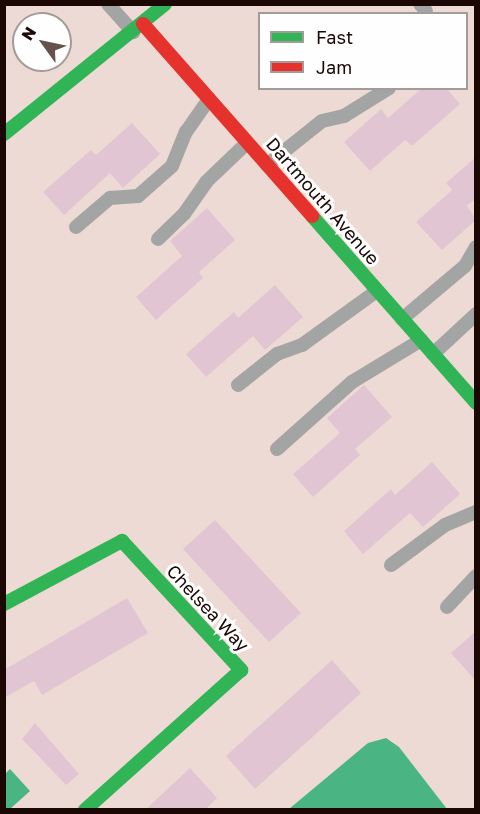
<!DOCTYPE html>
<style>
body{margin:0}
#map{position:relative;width:480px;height:814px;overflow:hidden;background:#eedad4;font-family:"Golos Text",sans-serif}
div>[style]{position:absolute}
.water>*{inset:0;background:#4ab483}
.building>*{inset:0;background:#e2c5d2}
.lane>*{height:14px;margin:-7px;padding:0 7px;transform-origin:7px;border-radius:7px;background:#a3a5a5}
.fast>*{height:14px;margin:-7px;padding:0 7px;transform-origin:7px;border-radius:7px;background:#30b455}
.jam>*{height:14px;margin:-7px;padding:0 7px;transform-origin:7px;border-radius:7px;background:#e5322d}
span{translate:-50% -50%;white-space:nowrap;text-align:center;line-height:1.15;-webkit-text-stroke:6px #fefefe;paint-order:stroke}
.street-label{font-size:18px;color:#1b0704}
.frame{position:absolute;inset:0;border:6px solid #1b0704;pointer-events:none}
.legend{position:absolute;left:258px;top:12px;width:210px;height:78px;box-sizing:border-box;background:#fefefe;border:2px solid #a39b9a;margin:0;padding:8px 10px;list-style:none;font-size:18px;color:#1b0704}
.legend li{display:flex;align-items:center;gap:12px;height:30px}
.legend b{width:30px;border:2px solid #a39b9a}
.north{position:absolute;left:12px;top:12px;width:60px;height:60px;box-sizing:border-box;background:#fefefe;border:2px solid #a39b9a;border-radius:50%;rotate:303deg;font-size:16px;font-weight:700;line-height:24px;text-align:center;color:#1b0704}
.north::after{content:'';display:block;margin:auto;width:21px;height:27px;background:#65514d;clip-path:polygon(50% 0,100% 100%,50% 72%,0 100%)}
</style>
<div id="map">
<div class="water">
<div style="clip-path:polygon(386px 738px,399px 747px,447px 809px,289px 809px,368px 743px)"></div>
<div style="clip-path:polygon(10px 769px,30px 791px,10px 809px,5px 809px,5px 774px)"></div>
</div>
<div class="building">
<div style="clip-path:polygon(422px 88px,446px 88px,460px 104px,412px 146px,405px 140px,370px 171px,344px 142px,381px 109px,388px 118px)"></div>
<div style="clip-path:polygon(132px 123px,160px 154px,123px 188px,110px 173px,64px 215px,43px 192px,91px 150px,96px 155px)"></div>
<div style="clip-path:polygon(476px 157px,476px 198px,467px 206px,476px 220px,442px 250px,416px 222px,452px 190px,446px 183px)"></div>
<div style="clip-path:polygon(207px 208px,235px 240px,199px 272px,203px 278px,156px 320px,136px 297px,182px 256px,170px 241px)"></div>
<div style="clip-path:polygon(275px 285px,303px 317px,265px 350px,253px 336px,206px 377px,186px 354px,234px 312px,238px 318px)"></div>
<div style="clip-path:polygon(364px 385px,392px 417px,355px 449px,360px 455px,313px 497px,293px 474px,340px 433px,327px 418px)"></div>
<div style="clip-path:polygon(432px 462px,460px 494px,423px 527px,410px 513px,363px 554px,344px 531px,391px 489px,395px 495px)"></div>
<div style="clip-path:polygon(215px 520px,301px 613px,269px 642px,183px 549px)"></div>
<div style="clip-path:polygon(127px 598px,148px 633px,42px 695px,34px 681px,4px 698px,4px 670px)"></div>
<div style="clip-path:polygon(476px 631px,476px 681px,451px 653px)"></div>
<div style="clip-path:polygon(332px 660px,361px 693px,255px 789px,226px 756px)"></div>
<div style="clip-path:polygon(35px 723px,79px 774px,66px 785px,22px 739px)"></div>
<div style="clip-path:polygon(190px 768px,217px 798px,205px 810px,145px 810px)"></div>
</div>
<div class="lane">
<div style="left:108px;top:4px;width:38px;rotate:48deg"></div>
<div style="left:420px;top:4px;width:9px;rotate:49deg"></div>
<div style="left:267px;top:165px;width:70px;rotate:-38.7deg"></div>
<div style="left:322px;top:121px;width:23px;rotate:-13deg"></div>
<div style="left:344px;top:116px;width:53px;rotate:-31.9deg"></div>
<div style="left:76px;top:227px;width:45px;rotate:-40.5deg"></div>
<div style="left:110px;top:198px;width:28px;rotate:-4deg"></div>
<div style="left:138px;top:196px;width:45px;rotate:-41.4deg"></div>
<div style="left:172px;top:166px;width:37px;rotate:-68deg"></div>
<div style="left:186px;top:132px;width:40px;rotate:-55.1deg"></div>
<div style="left:158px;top:239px;width:36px;rotate:-44deg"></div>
<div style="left:184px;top:214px;width:39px;rotate:-55deg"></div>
<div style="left:206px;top:182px;width:57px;rotate:-43.6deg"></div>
<div style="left:402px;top:319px;width:82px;rotate:-40.1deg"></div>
<div style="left:465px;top:266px;width:22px;rotate:-60deg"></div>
<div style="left:433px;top:354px;width:59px;rotate:-42.9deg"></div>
<div style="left:238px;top:385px;width:50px;rotate:-38.5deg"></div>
<div style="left:277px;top:354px;width:27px;rotate:-20deg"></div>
<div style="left:302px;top:345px;width:92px;rotate:-35.8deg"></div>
<div style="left:277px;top:449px;width:101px;rotate:-41.8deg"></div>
<div style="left:352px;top:382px;width:81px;rotate:-31.3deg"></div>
<div style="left:391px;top:565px;width:67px;rotate:-36.5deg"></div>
<div style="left:445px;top:525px;width:34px;rotate:-23deg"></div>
<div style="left:447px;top:607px;width:42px;rotate:-46.9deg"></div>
</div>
<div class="fast">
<div style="left:4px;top:134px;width:207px;rotate:-38.9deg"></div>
<div style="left:312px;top:216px;width:249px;rotate:48.7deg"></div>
<div style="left:4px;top:604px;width:134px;rotate:-28.1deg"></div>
<div style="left:122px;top:541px;width:176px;rotate:47.3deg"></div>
<div style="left:241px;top:670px;width:210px;rotate:138.1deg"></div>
</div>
<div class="jam">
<div style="left:143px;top:24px;width:256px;rotate:48.6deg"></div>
</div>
<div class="street-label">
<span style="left:323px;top:201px;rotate:49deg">Dartmouth Avenue</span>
<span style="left:208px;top:608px;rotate:47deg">Chelsea Way</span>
</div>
<div class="frame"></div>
<ul class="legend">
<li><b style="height:8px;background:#30b455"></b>Fast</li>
<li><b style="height:8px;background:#e5322d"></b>Jam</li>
</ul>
<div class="north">N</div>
</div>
